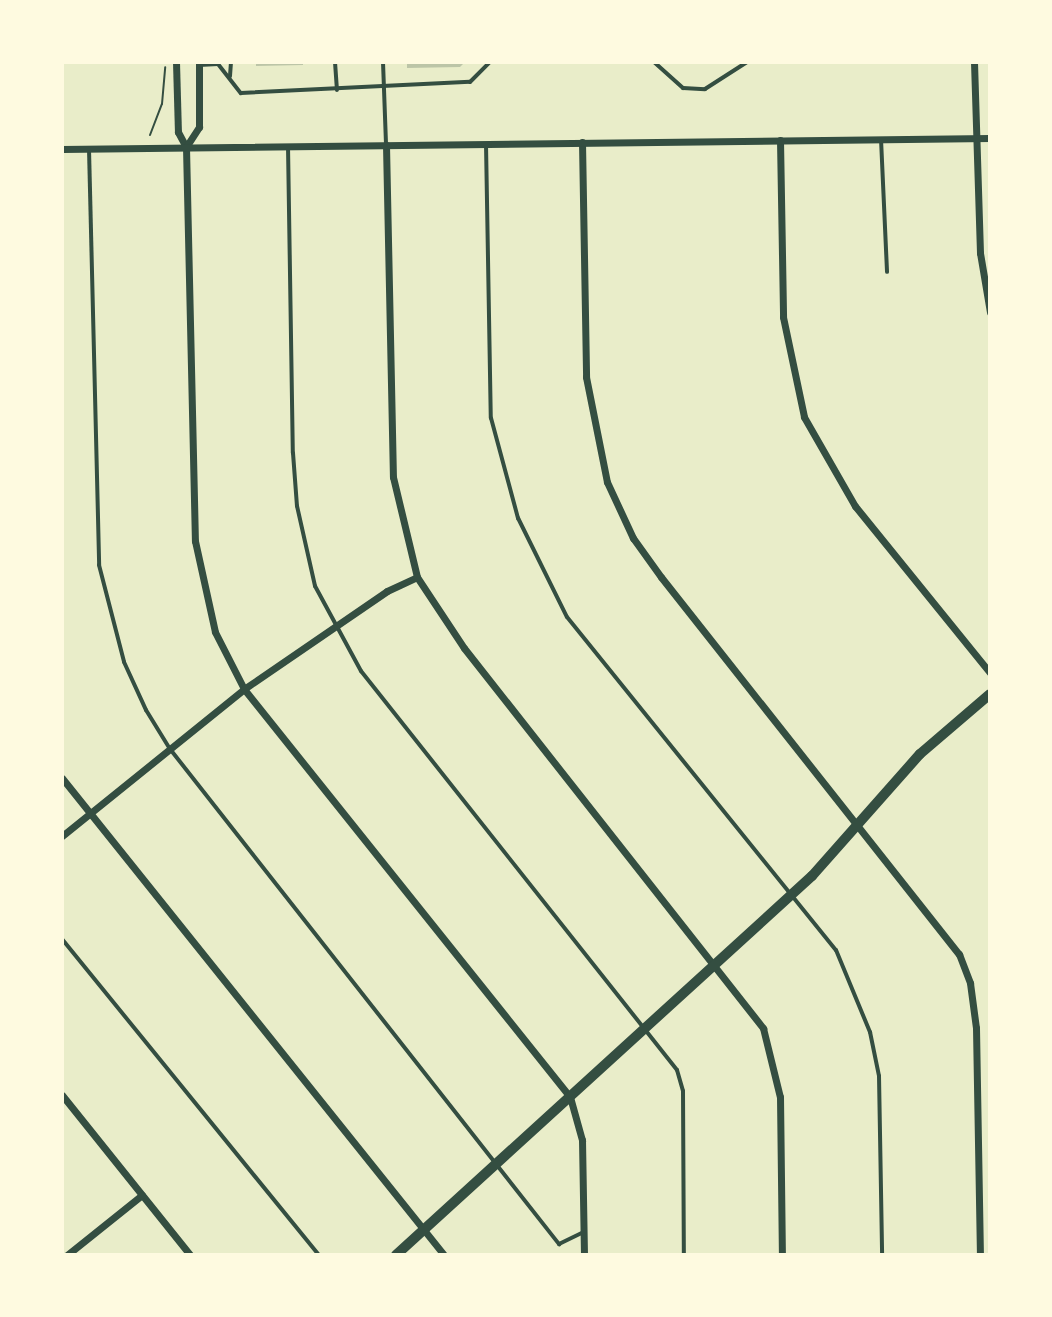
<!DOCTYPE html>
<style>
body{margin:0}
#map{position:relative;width:1052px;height:1317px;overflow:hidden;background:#e9edc9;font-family:"Asap Condensed",sans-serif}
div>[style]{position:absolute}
.building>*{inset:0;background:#bcc5a7}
.path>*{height:2px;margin:-1px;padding:0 1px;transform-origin:1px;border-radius:1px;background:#344e41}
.service>*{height:4px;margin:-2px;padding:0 2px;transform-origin:2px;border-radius:2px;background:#344e41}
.minor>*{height:7px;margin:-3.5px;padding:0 3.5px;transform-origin:3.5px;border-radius:3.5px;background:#344e41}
.secondary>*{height:10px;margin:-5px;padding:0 5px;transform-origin:5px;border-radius:5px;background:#344e41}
span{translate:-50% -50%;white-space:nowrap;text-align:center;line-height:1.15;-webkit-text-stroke:6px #fefae0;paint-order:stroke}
.frame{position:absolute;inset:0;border:64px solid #fefae0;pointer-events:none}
</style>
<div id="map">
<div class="building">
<div style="clip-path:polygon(256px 62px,303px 62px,303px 65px,256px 66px)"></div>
<div style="clip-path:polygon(407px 62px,465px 62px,460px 67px,407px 68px)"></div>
</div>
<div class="path">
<div style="left:150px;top:135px;width:33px;rotate:-69deg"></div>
<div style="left:162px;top:104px;width:37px;rotate:-85deg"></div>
</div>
<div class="service">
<div style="left:335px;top:62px;width:28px;rotate:86deg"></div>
<div style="left:383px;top:62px;width:82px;rotate:87.9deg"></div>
<div style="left:654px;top:62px;width:39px;rotate:42deg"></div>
<div style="left:683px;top:88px;width:22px;rotate:3deg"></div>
<div style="left:705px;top:89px;width:50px;rotate:-32.7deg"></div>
<div style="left:199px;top:65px;width:19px;rotate:-3deg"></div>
<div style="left:218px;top:64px;width:37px;rotate:52deg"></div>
<div style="left:241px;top:93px;width:229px;rotate:-2.8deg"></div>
<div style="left:470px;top:82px;width:28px;rotate:-45deg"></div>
<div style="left:230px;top:76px;width:14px;rotate:-86deg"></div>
<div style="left:881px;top:139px;width:133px;rotate:87.4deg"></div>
<div style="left:486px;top:144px;width:274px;rotate:89deg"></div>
<div style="left:491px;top:418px;width:104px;rotate:74.9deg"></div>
<div style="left:518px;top:518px;width:110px;rotate:63.7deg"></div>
<div style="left:567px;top:617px;width:428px;rotate:51.1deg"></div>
<div style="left:836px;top:950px;width:89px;rotate:67.5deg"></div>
<div style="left:870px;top:1032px;width:45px;rotate:78.4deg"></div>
<div style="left:879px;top:1076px;width:179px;rotate:89deg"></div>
<div style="left:288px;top:146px;width:307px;rotate:89.1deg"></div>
<div style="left:293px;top:453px;width:53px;rotate:85.7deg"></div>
<div style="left:297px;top:506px;width:82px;rotate:77.3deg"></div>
<div style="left:315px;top:586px;width:97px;rotate:61.6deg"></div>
<div style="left:361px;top:671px;width:509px;rotate:51.62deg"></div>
<div style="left:677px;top:1070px;width:22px;rotate:74deg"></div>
<div style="left:683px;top:1091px;width:164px;rotate:89.7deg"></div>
<div style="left:89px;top:149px;width:416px;rotate:88.6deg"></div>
<div style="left:99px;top:565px;width:100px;rotate:75.5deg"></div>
<div style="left:124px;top:662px;width:53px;rotate:65.4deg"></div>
<div style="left:146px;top:710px;width:46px;rotate:58.4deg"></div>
<div style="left:170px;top:749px;width:630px;rotate:51.84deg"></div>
<div style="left:559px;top:1244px;width:28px;rotate:-26deg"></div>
<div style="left:62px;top:939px;width:407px;rotate:50.9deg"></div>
</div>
<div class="minor">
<div style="left:176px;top:62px;width:70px;rotate:88.4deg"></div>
<div style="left:178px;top:132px;width:17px;rotate:62deg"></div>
<div style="left:186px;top:147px;width:394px;rotate:88.7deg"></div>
<div style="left:195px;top:541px;width:93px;rotate:77.6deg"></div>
<div style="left:215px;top:632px;width:64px;rotate:63deg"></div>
<div style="left:244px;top:689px;width:522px;rotate:51.37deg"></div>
<div style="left:570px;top:1097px;width:45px;rotate:74.4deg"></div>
<div style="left:582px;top:1140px;width:115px;rotate:89deg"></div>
<div style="left:974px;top:62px;width:191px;rotate:88.2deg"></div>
<div style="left:980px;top:253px;width:60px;rotate:80.4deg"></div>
<div style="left:780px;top:140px;width:177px;rotate:89deg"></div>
<div style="left:783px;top:317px;width:102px;rotate:78.1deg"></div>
<div style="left:804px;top:417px;width:103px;rotate:60.2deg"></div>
<div style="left:855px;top:506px;width:215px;rotate:51deg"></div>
<div style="left:582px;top:142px;width:235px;rotate:89deg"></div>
<div style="left:586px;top:377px;width:107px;rotate:78.7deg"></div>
<div style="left:607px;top:482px;width:62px;rotate:65.1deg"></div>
<div style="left:633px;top:538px;width:48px;rotate:54.3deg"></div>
<div style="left:661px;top:577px;width:481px;rotate:51.7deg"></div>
<div style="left:959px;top:954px;width:31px;rotate:69deg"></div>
<div style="left:970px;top:983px;width:45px;rotate:82.4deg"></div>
<div style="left:976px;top:1028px;width:227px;rotate:89deg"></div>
<div style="left:386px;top:145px;width:332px;rotate:88.8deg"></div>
<div style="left:393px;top:477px;width:103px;rotate:76.5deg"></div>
<div style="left:417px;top:577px;width:85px;rotate:56.5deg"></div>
<div style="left:464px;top:648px;width:484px;rotate:51.8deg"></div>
<div style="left:763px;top:1028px;width:71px;rotate:76.2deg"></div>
<div style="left:780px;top:1097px;width:158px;rotate:89.3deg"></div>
<div style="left:186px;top:147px;width:24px;rotate:-57deg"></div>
<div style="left:199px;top:127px;width:65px;rotate:-90deg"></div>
<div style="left:62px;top:149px;width:928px;rotate:-0.68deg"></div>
<div style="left:62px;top:778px;width:611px;rotate:51.31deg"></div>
<div style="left:62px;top:836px;width:234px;rotate:-38.9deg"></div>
<div style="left:244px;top:689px;width:173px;rotate:-34.4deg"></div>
<div style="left:387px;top:591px;width:33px;rotate:-25deg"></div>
<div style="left:62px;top:1095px;width:205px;rotate:51.3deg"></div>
<div style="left:67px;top:1255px;width:96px;rotate:-38.7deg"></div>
</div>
<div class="secondary">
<div style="left:396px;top:1255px;width:563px;rotate:-42.34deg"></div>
<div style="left:812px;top:876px;width:163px;rotate:-48.5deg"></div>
<div style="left:920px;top:754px;width:92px;rotate:-40.6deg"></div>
</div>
<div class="frame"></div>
</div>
